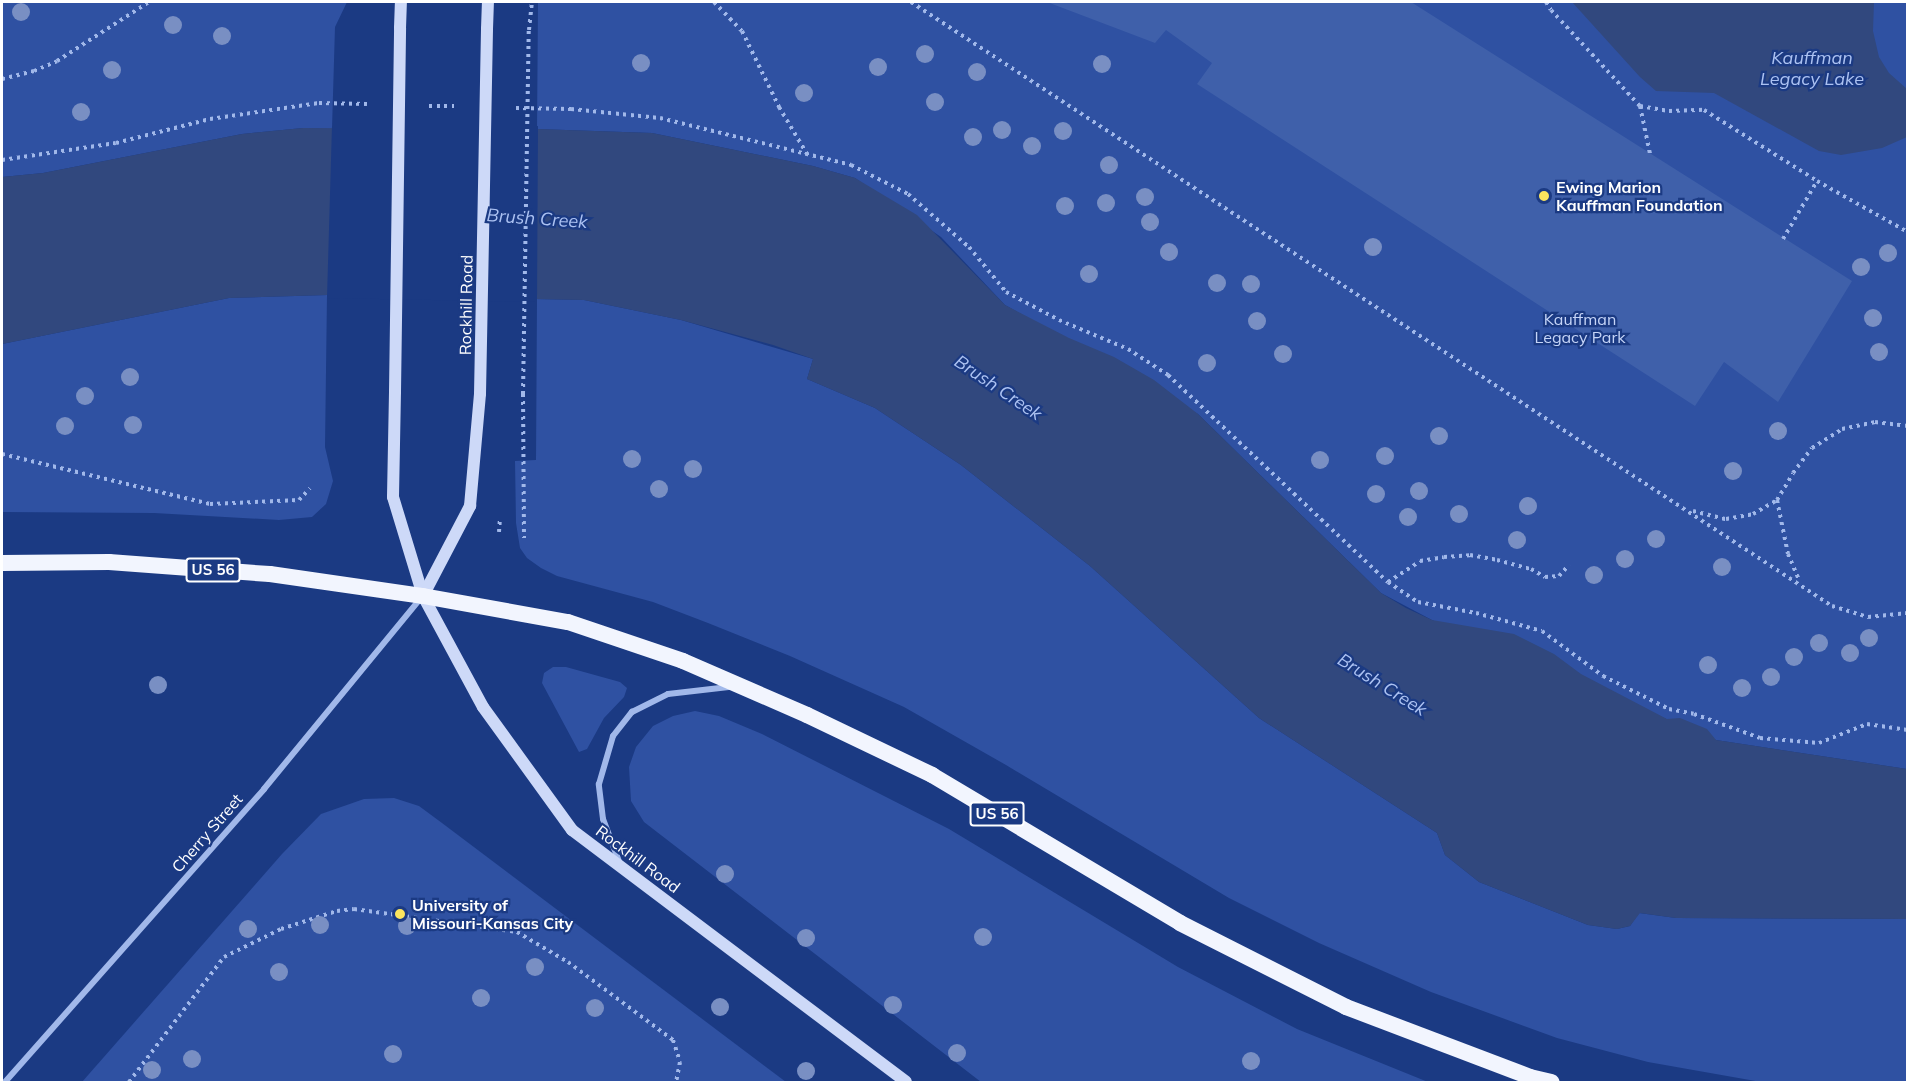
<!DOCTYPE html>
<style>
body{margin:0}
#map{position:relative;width:1909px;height:1084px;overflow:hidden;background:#1b3a83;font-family:Mulish,sans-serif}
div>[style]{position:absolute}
.green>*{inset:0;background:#2f51a2}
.water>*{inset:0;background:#31487e}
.pier>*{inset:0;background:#1b3a83}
.building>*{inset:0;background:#3f60aa}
.path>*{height:4px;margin-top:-2px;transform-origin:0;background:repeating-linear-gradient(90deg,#a1b8ea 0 3px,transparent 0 7.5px)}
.minor>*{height:6px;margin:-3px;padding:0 3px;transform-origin:3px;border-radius:3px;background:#a1b8ea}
.secondary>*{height:12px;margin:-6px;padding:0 6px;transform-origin:6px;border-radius:6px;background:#cdd9f8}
.trunk>*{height:16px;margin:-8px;padding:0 8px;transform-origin:8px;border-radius:8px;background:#f2f5fe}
.path-bridge>*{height:4px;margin-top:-2px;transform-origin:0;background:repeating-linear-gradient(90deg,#a1b8ea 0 3px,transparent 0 7.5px)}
.secondary-bridge>*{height:12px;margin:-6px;padding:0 6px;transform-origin:6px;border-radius:6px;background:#cdd9f8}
.trees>*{width:18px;height:18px;margin:-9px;border-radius:50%;background:#798fc3}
.dots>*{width:16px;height:16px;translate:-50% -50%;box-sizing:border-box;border:3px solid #1b3a83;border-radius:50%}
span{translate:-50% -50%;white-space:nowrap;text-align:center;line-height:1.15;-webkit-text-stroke:4.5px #1b3a83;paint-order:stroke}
.shield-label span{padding:2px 4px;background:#1b3a83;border:2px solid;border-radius:4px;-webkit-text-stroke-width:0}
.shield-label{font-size:15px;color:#fff;font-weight:700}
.poi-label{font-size:16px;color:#fff;font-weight:700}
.left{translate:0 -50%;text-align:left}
.street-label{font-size:16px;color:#fff}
.park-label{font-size:16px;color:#c6d5f8}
.water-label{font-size:18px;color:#acc2f2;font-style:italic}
.frame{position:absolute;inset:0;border:3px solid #fff;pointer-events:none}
</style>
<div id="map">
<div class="green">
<div style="clip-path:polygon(2px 2px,347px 2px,335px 27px,332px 129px,303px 128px,242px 134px,43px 173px,2px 177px)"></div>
<div style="clip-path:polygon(538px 2px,1907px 2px,1907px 769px,1716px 740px,1432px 620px,1381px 593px,1198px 414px,1005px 305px,941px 237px,855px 178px,813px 166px,652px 133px,537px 129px)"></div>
<div style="clip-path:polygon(327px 295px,325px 447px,333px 481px,326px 504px,312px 517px,279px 520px,154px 513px,2px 512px,2px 344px,229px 298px)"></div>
<div style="clip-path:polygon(537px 299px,584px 300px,681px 320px,813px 359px,807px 379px,875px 408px,961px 465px,1090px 566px,1259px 718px,1437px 833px,1445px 855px,1479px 882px,1588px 925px,1617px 929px,1630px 926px,1639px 913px,1676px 918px,1907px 919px,1907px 1082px,1761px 1082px,1648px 1062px,1557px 1038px,1431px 992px,1319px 943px,1229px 898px,1006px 765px,904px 707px,790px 656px,708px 623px,653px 602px,557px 576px,541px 568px,527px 558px,520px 548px,516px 523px,515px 461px,536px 460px)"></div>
<div style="clip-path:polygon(553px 667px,566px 667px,620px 682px,627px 688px,624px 697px,604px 718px,587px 749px,579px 752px,542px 683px,544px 673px)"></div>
<div style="clip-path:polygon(695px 711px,719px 716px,762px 734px,949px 829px,1178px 967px,1297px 1029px,1428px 1082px,981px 1082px,644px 822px,631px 801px,629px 767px,636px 747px,653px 726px,673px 716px)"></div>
<div style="clip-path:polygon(394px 798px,419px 806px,442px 823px,786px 1082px,82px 1082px,282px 854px,321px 814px,364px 799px)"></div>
</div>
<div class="water">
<div style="clip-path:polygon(1572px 2px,1874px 2px,1873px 31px,1879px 57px,1889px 73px,1907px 89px,1907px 137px,1882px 148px,1841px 155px,1819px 151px,1714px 93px,1656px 91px,1640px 77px)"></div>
<div style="clip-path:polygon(303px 128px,537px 129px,652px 133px,813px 166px,855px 178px,917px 215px,1005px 305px,1069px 338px,1114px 357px,1154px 380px,1198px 414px,1381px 593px,1406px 608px,1432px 620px,1514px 634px,1554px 654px,1581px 674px,1667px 719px,1680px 718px,1707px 729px,1716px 740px,1907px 769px,1907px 919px,1676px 918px,1640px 913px,1630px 926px,1617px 929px,1588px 925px,1479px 882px,1445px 855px,1437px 833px,1259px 718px,1090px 566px,961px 465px,875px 408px,807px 379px,813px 359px,773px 345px,681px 320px,584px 300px,327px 295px,229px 298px,2px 344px,2px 177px,43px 173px,242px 134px)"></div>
</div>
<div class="pier">
<div style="clip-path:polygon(332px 126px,538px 126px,537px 302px,327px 298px)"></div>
</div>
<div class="building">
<div style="clip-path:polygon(1047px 2px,1411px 2px,1852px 281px,1778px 402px,1724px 362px,1695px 406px,1197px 84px,1212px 63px,1166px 30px,1155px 43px)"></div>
</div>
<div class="path">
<div style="left:714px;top:2px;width:40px;rotate:46deg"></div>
<div style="left:742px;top:31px;width:85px;rotate:64deg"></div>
<div style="left:779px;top:107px;width:55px;rotate:59.2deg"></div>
<div style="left:911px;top:2px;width:1101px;rotate:33.26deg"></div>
<div style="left:1832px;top:606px;width:38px;rotate:17deg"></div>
<div style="left:1868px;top:617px;width:40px;rotate:-5.7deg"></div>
<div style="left:1546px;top:2px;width:9px;rotate:58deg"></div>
<div style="left:1551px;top:10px;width:131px;rotate:47.2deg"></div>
<div style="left:1640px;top:106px;width:29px;rotate:10deg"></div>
<div style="left:1669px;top:111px;width:35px;rotate:-2deg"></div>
<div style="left:1704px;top:110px;width:133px;rotate:32.1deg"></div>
<div style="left:1817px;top:181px;width:104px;rotate:29.3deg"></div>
<div style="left:529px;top:30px;width:28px;rotate:-84deg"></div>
<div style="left:2px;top:79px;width:33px;rotate:-14deg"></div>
<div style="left:34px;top:71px;width:25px;rotate:-23deg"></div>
<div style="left:57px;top:61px;width:109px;rotate:-32.7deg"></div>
<div style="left:429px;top:106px;width:25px"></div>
<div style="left:1640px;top:106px;width:49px;rotate:78.2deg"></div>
<div style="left:516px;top:108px;width:55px;rotate:1deg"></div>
<div style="left:571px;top:109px;width:89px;rotate:5.8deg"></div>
<div style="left:660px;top:118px;width:197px;rotate:13.8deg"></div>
<div style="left:851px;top:165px;width:64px;rotate:27deg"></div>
<div style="left:908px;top:194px;width:81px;rotate:41deg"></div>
<div style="left:969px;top:247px;width:58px;rotate:50.6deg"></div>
<div style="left:1006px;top:292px;width:60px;rotate:27.8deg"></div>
<div style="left:1059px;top:320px;width:75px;rotate:22.8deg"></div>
<div style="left:1128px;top:349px;width:48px;rotate:33deg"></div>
<div style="left:1168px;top:375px;width:302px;rotate:43.3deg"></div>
<div style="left:1388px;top:582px;width:36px;rotate:34deg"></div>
<div style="left:1418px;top:602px;width:59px;rotate:10.7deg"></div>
<div style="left:1476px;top:613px;width:68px;rotate:15.3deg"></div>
<div style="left:1542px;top:631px;width:76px;rotate:36.4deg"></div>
<div style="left:1603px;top:676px;width:74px;rotate:26.6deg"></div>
<div style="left:1669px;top:709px;width:25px;rotate:11deg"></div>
<div style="left:1694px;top:714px;width:70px;rotate:20deg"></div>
<div style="left:1760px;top:738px;width:59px;rotate:4.8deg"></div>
<div style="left:1819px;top:743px;width:52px;rotate:-21.6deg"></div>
<div style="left:1867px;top:724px;width:41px;rotate:8.3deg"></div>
<div style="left:2px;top:160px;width:115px;rotate:-8.5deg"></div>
<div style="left:116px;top:143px;width:97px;rotate:-14.3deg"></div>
<div style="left:210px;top:119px;width:110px;rotate:-8.4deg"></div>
<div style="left:319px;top:103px;width:48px;rotate:1.2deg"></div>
<div style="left:1783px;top:239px;width:67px;rotate:-59.6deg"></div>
<div style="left:523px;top:394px;width:144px;rotate:89.6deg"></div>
<div style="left:2px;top:454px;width:214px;rotate:13.5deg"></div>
<div style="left:210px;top:504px;width:89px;rotate:-2.6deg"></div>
<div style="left:299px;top:500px;width:16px;rotate:-47deg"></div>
<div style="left:1777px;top:500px;width:55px;rotate:78.5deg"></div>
<div style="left:1788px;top:554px;width:28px;rotate:67deg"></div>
<div style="left:1693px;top:511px;width:34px;rotate:14deg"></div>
<div style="left:1726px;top:519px;width:27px;rotate:-10deg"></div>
<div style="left:1753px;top:514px;width:28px;rotate:-30deg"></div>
<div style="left:1777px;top:500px;width:31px;rotate:-59deg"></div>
<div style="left:1793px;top:473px;width:31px;rotate:-53deg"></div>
<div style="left:1812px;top:448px;width:36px;rotate:-32deg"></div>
<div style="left:1842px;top:429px;width:34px;rotate:-12deg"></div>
<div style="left:1875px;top:422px;width:33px;rotate:7deg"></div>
<div style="left:499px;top:532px;width:13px;rotate:-86deg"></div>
<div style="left:1388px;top:582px;width:38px;rotate:-33deg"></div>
<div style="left:1420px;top:561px;width:24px;rotate:-9deg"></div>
<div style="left:1444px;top:557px;width:26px;rotate:-4deg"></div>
<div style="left:1470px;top:555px;width:27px;rotate:10deg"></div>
<div style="left:1497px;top:560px;width:35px;rotate:15deg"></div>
<div style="left:1531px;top:569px;width:16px;rotate:30deg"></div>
<div style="left:1545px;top:577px;width:14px;rotate:-4deg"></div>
<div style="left:1559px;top:576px;width:15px;rotate:-48deg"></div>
<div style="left:129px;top:1082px;width:157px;rotate:-52.8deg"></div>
<div style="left:224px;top:957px;width:64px;rotate:-26.2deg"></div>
<div style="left:281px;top:929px;width:59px;rotate:-17.8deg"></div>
<div style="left:337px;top:911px;width:17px;rotate:-7deg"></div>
<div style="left:354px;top:909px;width:165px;rotate:8deg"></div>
<div style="left:517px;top:932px;width:59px;rotate:30.5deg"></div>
<div style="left:568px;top:962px;width:131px;rotate:36.6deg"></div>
<div style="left:673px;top:1040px;width:23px;rotate:72deg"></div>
<div style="left:680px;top:1062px;width:20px;rotate:101deg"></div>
</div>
<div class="minor">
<div style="left:620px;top:864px;width:48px;rotate:-110.7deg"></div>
<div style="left:603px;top:819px;width:35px;rotate:-97deg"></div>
<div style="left:599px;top:784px;width:50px;rotate:-73.7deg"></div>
<div style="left:613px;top:736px;width:31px;rotate:-52deg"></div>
<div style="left:632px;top:712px;width:40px;rotate:-26.6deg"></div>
<div style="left:668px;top:694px;width:61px;rotate:-6.5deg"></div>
<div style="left:5px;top:1082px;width:391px;rotate:-48.5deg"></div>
<div style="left:264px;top:789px;width:246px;rotate:-50.6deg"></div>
</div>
<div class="secondary">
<div style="left:400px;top:28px;width:26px;rotate:-88deg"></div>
<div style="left:487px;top:29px;width:27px;rotate:-88deg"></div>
<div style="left:395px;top:392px;width:105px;rotate:91.1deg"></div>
<div style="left:393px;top:497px;width:103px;rotate:73.1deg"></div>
<div style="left:423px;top:596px;width:126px;rotate:61.6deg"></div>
<div style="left:483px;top:707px;width:152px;rotate:54.1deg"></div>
<div style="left:572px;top:830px;width:418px;rotate:37deg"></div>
<div style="left:423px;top:596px;width:102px;rotate:-62.4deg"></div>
<div style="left:470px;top:506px;width:112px;rotate:-84.9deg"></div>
</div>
<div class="trunk">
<div style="left:2px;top:563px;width:107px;rotate:-0.5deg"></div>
<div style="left:109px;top:562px;width:161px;rotate:4.3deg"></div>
<div style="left:270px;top:574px;width:155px;rotate:8.2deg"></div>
<div style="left:423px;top:596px;width:147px;rotate:10.2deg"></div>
<div style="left:568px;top:622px;width:121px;rotate:18.7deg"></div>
<div style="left:683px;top:661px;width:135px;rotate:23.5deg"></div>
<div style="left:807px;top:715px;width:139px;rotate:25.6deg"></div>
<div style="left:932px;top:775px;width:289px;rotate:30.8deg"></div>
<div style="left:1180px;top:923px;width:186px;rotate:26.8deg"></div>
<div style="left:1346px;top:1007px;width:197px;rotate:20.8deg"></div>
<div style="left:1530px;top:1077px;width:22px;rotate:13deg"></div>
</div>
<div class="path-bridge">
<div style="left:523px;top:394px;width:364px;rotate:-89.1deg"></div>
</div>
<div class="secondary-bridge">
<div style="left:395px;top:392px;width:364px;rotate:-89.2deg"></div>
<div style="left:480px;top:394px;width:365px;rotate:-88.9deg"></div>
</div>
<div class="trees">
<div style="left:21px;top:12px"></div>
<div style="left:173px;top:25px"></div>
<div style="left:222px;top:36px"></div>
<div style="left:925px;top:54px"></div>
<div style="left:641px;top:63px"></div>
<div style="left:1102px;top:64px"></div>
<div style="left:878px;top:67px"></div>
<div style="left:112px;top:70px"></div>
<div style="left:977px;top:72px"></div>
<div style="left:804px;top:93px"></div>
<div style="left:935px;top:102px"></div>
<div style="left:81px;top:112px"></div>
<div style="left:1002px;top:130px"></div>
<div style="left:1063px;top:131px"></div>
<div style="left:973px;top:137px"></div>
<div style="left:1032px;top:146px"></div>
<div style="left:1109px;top:165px"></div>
<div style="left:1145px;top:197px"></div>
<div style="left:1106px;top:203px"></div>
<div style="left:1065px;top:206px"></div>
<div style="left:1150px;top:222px"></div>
<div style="left:1373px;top:247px"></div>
<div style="left:1169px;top:252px"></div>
<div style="left:1888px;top:253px"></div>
<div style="left:1861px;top:267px"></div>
<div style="left:1089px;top:274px"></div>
<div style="left:1217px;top:283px"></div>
<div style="left:1251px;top:284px"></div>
<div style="left:1873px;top:318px"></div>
<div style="left:1257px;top:321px"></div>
<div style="left:1879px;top:352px"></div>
<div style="left:1283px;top:354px"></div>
<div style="left:1207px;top:363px"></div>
<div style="left:130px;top:377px"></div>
<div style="left:85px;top:396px"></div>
<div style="left:133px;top:425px"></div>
<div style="left:65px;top:426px"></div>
<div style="left:1778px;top:431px"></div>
<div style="left:1439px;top:436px"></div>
<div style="left:1385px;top:456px"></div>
<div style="left:632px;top:459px"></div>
<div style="left:1320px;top:460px"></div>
<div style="left:693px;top:469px"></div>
<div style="left:1733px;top:471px"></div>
<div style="left:659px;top:489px"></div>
<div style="left:1419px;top:491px"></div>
<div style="left:1376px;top:494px"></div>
<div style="left:1528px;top:506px"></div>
<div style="left:1459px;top:514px"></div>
<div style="left:1408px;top:517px"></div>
<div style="left:1656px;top:539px"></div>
<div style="left:1517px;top:540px"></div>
<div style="left:1625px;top:559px"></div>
<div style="left:1722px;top:567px"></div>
<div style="left:1594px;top:575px"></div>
<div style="left:1869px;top:638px"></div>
<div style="left:1819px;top:643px"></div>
<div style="left:1850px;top:653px"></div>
<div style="left:1794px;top:657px"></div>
<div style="left:1708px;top:665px"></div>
<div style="left:1771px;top:677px"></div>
<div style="left:158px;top:685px"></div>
<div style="left:1742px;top:688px"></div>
<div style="left:725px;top:874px"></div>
<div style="left:320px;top:925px"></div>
<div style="left:407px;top:926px"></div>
<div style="left:248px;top:929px"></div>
<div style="left:983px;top:937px"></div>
<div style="left:806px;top:938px"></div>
<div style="left:535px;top:967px"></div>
<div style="left:279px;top:972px"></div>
<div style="left:481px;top:998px"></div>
<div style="left:893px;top:1005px"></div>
<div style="left:720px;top:1007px"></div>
<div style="left:595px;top:1008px"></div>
<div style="left:957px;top:1053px"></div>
<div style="left:393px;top:1054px"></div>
<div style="left:192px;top:1059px"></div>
<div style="left:1251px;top:1061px"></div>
<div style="left:152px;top:1070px"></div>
<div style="left:806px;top:1071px"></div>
</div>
<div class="dots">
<div style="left:1544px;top:196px;background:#fce55e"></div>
<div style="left:400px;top:914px;background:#fce55e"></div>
</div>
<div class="shield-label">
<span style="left:213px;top:570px">US 56</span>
<span style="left:997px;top:814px">US 56</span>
</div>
<div class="poi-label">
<span class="left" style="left:1556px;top:196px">Ewing Marion<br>Kauffman Foundation</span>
<span class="left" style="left:412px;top:914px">University of<br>Missouri-Kansas City</span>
</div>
<div class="street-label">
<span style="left:466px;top:305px;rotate:-89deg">Rockhill Road</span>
<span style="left:207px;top:833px;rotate:-49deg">Cherry Street</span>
<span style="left:638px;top:859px;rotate:37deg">Rockhill Road</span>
</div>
<div class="park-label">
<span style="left:1580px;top:328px">Kauffman<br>Legacy Park</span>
</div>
<div class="water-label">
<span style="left:1812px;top:69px">Kauffman<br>Legacy Lake</span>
<span style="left:537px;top:219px;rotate:4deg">Brush Creek</span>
<span style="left:998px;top:388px;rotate:34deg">Brush Creek</span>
<span style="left:1382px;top:685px;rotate:32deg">Brush Creek</span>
</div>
<div class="frame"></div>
</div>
